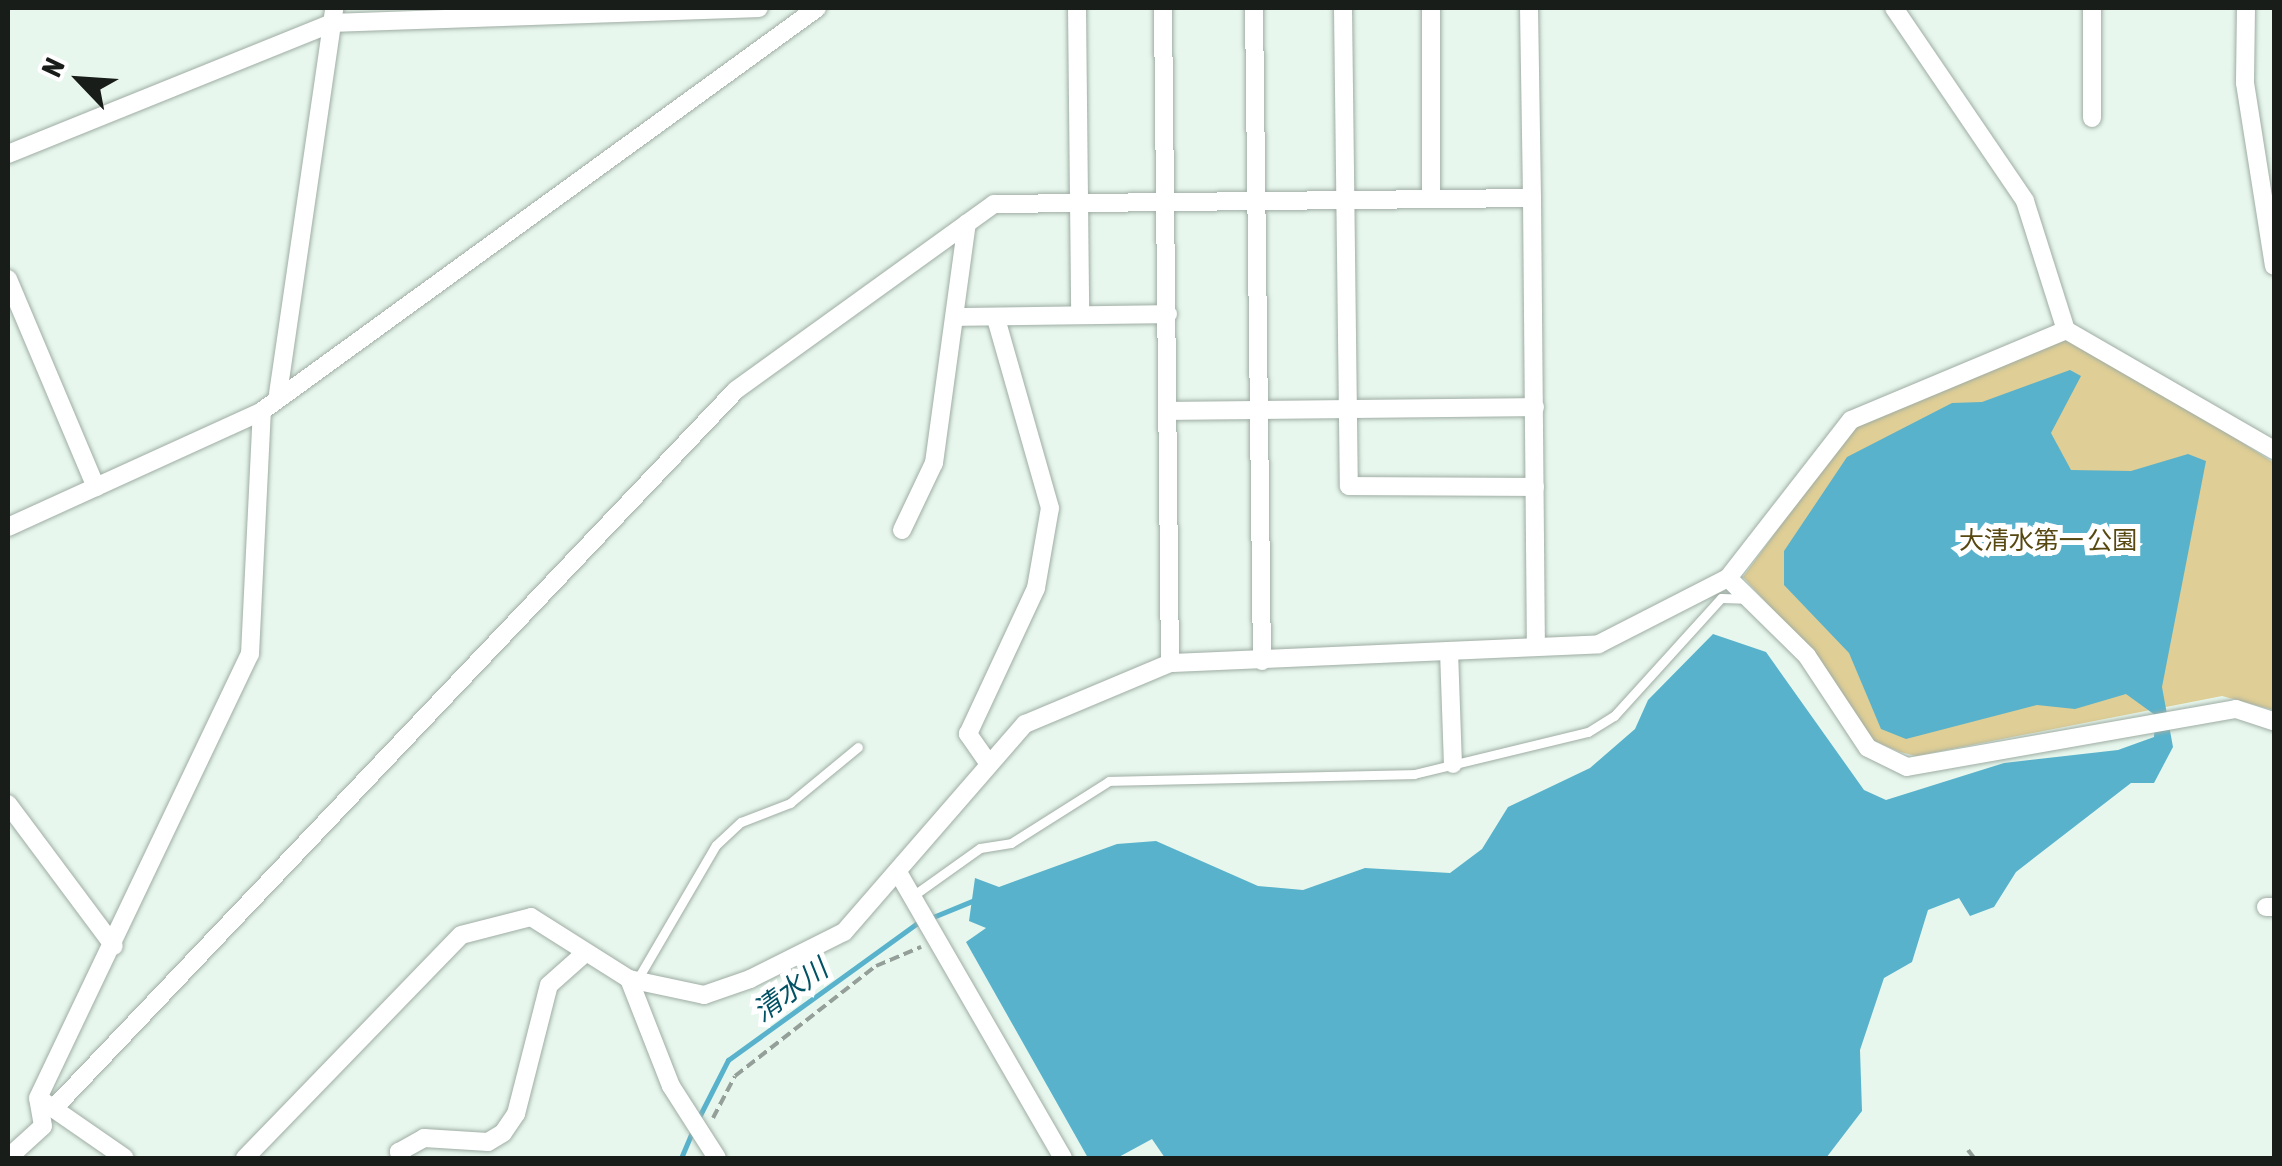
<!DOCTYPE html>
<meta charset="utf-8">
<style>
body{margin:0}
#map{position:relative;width:2282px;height:1166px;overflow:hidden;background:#e7f7ed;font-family:"Asap Condensed","Noto Sans JP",sans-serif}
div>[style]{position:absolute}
.green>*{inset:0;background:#dfce95}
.water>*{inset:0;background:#58b2cc}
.stream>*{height:5px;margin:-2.5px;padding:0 2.5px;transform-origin:2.5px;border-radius:2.5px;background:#58b2cc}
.path>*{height:4px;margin-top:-2px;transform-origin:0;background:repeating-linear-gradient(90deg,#939f98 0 10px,transparent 0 15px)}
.roads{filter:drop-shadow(0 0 2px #9fada4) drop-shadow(0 0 2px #9fada4)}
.lane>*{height:9px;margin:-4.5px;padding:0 4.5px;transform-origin:4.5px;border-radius:4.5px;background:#fff}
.street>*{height:18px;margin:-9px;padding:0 9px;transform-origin:9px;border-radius:9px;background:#fff}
span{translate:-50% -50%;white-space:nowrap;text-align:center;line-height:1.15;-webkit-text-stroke:10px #fff;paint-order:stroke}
.park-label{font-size:25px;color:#574811}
.water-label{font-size:28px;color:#005264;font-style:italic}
.frame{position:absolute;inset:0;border:10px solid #181d1a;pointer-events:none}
.north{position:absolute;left:30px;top:30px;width:100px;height:100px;-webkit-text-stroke:8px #fff;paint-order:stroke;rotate:295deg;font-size:28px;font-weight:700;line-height:40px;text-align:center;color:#181d1a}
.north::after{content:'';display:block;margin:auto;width:35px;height:45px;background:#181d1a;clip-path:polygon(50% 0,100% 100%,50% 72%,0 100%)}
</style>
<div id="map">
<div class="green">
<div style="clip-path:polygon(2066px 337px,2086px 342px,2274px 463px,2274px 710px,2222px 696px,1916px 756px,1900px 752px,1870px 739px,1818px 659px,1743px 577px,1855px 423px)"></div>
</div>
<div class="water">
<div style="clip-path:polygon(2070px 370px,2081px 376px,2051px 433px,2071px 470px,2131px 471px,2188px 454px,2206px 461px,2162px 687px,2173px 747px,2154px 783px,2131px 783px,2016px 872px,1994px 907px,1970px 916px,1959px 898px,1928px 910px,1912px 962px,1884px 978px,1860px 1050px,1862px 1111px,1826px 1158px,1165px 1158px,1152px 1139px,1117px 1158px,1088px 1158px,966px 942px,986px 928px,969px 921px,975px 878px,999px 887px,1117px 844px,1156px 841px,1258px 886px,1303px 890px,1365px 868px,1450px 873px,1482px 849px,1508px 807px,1590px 768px,1635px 729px,1648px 700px,1713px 634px,1766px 652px,1864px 790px,1886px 800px,2004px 763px,2118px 750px,2154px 737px,2155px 715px,2126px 694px,2075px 709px,2037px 705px,1906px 739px,1881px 729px,1849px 653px,1784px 585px,1784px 551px,1847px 457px,1952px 403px,1982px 402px)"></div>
</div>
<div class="stream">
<div style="left:699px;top:1117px;width:64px;rotate:-63deg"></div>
<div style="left:728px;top:1060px;width:232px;rotate:-35.9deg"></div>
<div style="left:916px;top:924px;width:61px;rotate:-22.3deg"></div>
<div style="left:681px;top:1158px;width:28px;rotate:-67deg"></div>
</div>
<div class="path">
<div style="left:713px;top:1118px;width:47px;rotate:-62.4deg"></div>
<div style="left:735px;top:1076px;width:179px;rotate:-38deg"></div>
<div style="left:876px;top:966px;width:49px;rotate:-22.9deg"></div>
<div style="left:1968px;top:1150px;width:10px;rotate:53deg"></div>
</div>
<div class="roads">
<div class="lane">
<div style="left:914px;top:895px;width:81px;rotate:-35.5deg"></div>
<div style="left:980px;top:848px;width:31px;rotate:-9deg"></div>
<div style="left:1011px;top:843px;width:116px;rotate:-32.3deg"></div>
<div style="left:1109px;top:781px;width:305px;rotate:-1.3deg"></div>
<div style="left:1414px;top:774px;width:179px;rotate:-13.6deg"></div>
<div style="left:1588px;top:732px;width:31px;rotate:-32deg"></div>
<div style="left:1614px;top:716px;width:159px;rotate:-47.8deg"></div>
<div style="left:1721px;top:598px;width:24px;rotate:2deg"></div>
<div style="left:637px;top:980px;width:156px;rotate:-59.7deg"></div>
<div style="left:716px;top:845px;width:34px;rotate:-43deg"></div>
<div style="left:741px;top:822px;width:53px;rotate:-21.2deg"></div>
<div style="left:790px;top:803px;width:88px;rotate:-39.5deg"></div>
</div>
<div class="street">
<div style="left:1077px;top:8px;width:307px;rotate:89.4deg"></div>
<div style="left:1163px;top:8px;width:655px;rotate:89.39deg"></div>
<div style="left:1254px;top:8px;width:653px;rotate:89.3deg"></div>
<div style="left:1343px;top:8px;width:478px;rotate:89.3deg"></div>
<div style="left:1349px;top:486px;width:186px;rotate:0.3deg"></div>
<div style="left:1894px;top:8px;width:233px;rotate:55.8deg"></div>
<div style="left:2025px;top:201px;width:135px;rotate:72.4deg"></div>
<div style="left:2092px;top:8px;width:110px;rotate:90deg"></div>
<div style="left:2246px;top:8px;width:75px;rotate:90.8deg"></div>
<div style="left:2245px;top:83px;width:185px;rotate:81deg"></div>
<div style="left:8px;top:154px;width:349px;rotate:-22deg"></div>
<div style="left:332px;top:23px;width:427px;rotate:-2deg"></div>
<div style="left:1532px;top:198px;width:448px;rotate:89.5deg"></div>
<div style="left:1431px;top:199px;width:191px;rotate:-90deg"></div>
<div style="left:8px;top:279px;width:226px;rotate:67.1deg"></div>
<div style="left:955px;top:317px;width:213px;rotate:-0.8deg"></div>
<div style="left:278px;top:394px;width:390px;rotate:-81.7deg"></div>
<div style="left:1171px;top:411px;width:364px;rotate:-0.6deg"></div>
<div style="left:8px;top:527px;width:279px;rotate:-24.5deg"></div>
<div style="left:262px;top:411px;width:686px;rotate:-35.98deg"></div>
<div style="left:902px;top:530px;width:74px;rotate:-64.5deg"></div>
<div style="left:934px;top:463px;width:242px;rotate:-82.2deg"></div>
<div style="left:1728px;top:578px;width:111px;rotate:44.6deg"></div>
<div style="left:1807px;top:656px;width:110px;rotate:56.5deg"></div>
<div style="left:1868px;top:748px;width:43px;rotate:26deg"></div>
<div style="left:1907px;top:767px;width:334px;rotate:-10deg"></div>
<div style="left:2236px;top:709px;width:40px;rotate:18deg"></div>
<div style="left:1449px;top:651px;width:113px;rotate:88deg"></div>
<div style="left:989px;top:764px;width:37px;rotate:-125deg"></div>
<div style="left:968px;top:734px;width:161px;rotate:-65deg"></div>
<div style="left:1036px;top:588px;width:81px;rotate:-80.1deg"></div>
<div style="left:1050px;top:508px;width:198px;rotate:-105.9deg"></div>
<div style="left:8px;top:804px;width:177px;rotate:53.3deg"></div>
<div style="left:899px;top:874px;width:328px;rotate:60deg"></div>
<div style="left:2266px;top:907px;width:8px"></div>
<div style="left:629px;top:979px;width:115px;rotate:68.6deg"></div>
<div style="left:671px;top:1086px;width:85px;rotate:57.4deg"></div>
<div style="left:44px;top:1102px;width:98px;rotate:34.7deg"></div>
<div style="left:54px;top:1108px;width:990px;rotate:-46.47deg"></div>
<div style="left:736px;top:390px;width:318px;rotate:-35.8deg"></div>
<div style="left:994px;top:204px;width:538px;rotate:-0.64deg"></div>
<div style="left:1532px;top:198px;width:190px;rotate:-90.9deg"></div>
<div style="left:8px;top:1158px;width:47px;rotate:-42.4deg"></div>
<div style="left:43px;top:1126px;width:28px;rotate:-100deg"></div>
<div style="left:38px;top:1098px;width:492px;rotate:-64.5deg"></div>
<div style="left:250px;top:654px;width:243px;rotate:-87.2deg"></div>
<div style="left:245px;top:1158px;width:310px;rotate:-45.9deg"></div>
<div style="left:461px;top:935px;width:72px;rotate:-14.4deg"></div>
<div style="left:531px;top:917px;width:116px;rotate:32.3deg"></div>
<div style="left:629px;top:979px;width:77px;rotate:12deg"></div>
<div style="left:704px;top:995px;width:49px;rotate:-19.2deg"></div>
<div style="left:750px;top:979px;width:105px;rotate:-26.6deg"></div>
<div style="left:844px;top:932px;width:276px;rotate:-49deg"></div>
<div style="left:1025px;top:724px;width:157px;rotate:-22.8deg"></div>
<div style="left:1170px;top:663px;width:429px;rotate:-2.5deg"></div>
<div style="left:1599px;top:644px;width:145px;rotate:-27.1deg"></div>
<div style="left:1728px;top:578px;width:200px;rotate:-52.1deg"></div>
<div style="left:1851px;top:420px;width:233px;rotate:-22.7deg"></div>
<div style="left:2066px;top:330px;width:240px;rotate:30deg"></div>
<div style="left:402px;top:1158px;width:7px;rotate:-117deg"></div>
<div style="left:399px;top:1152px;width:29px;rotate:-29deg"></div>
<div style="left:424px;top:1138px;width:64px;rotate:3.6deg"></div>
<div style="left:488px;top:1142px;width:17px;rotate:-31deg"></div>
<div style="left:503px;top:1133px;width:23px;rotate:-56deg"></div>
<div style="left:516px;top:1114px;width:133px;rotate:-75.7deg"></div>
<div style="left:549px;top:985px;width:47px;rotate:-41.5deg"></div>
</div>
</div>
<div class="park-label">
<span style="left:2048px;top:540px">大清水第一 公園</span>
</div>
<div class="water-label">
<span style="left:790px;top:990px;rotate:-36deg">清水川</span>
</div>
<div class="frame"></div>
<div class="north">N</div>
</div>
